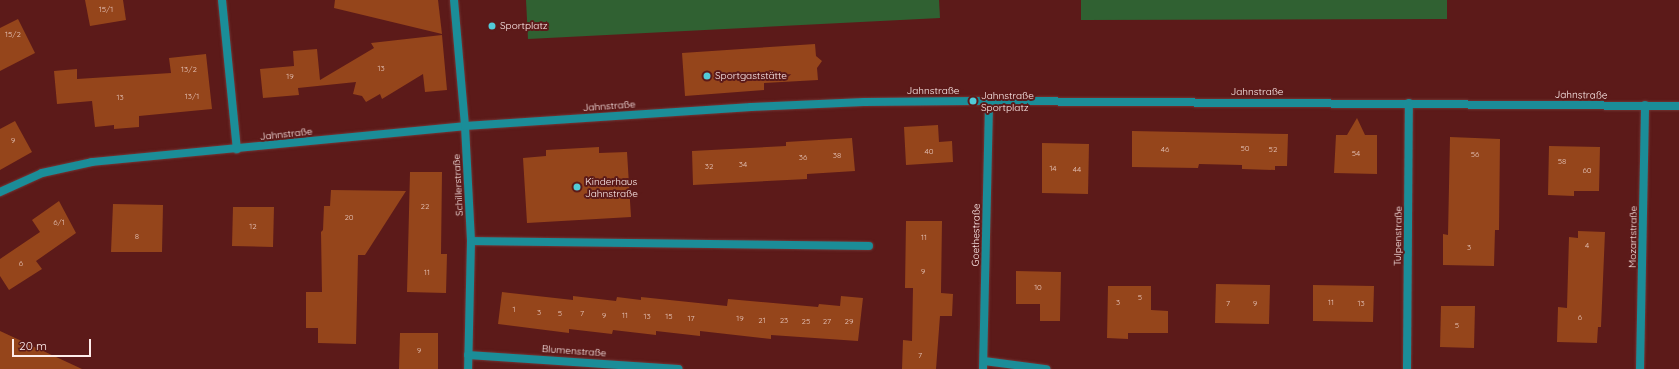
<!DOCTYPE html>
<meta charset="utf-8">
<style>
body{margin:0}
#map{position:relative;width:1679px;height:369px;overflow:hidden;background:#5c1a19;font-family:Quicksand,sans-serif}
div>[style]{position:absolute}
.green>*{inset:0;background:#306132}
.building>*{inset:0;background:#95451b}
.roads{filter:drop-shadow(0 0 1px #733736) drop-shadow(0 0 1px #733736)}
.service>*{height:8px;margin:-4px;padding:0 4px;transform-origin:4px;border-radius:4px;background:#1b8d98}
.minor>*{height:8px;margin:-4px;padding:0 4px;transform-origin:4px;border-radius:4px;background:#1b8d98}
.dots>*{width:11px;height:11px;translate:-50% -50%;box-sizing:border-box;border:2px solid #5c1a19;border-radius:50%}
span{translate:-50% -50%;white-space:nowrap;text-align:center;line-height:1.15;-webkit-text-stroke:4px #5c1a19;paint-order:stroke}
.number-label{font-size:8px;color:#e4c2b7}
.number-label span{-webkit-text-stroke-width:0}
.poi-label{font-size:10px;color:#feeceb}
.left{translate:0 -50%;text-align:left}
.street-label{font-size:10px;color:#feeceb}
.scale{position:absolute;left:12px;top:339px;width:79px;height:18px;box-sizing:border-box;border:2px solid #feeceb;border-top:0;padding-left:5px;font-size:12px;line-height:14px;white-space:nowrap;color:#feeceb;-webkit-text-stroke:3px #5c1a19;paint-order:stroke}
</style>
<div id="map">
<div class="green">
<div style="clip-path:polygon(526px 0,939px 0,940px 18px,528px 39px)"></div>
<div style="clip-path:polygon(1081px 0,1447px 0,1447px 19px,1081px 20px)"></div>
</div>
<div class="building">
<div style="clip-path:polygon(85px 0,123px 0,126px 20px,90px 26px)"></div>
<div style="clip-path:polygon(335px 0,438px 0,442px 34px,334px 8px)"></div>
<div style="clip-path:polygon(18px 19px,35px 53px,0 71px,0 28px)"></div>
<div style="clip-path:polygon(442px 35px,447px 90px,425px 92px,423px 74px,382px 99px,380px 94px,366px 102px,362px 96px,353px 94px,356px 82px,298px 88px,299px 95px,263px 98px,260px 69px,294px 66px,293px 51px,317px 49px,320px 80px,374px 48px,371px 43px)"></div>
<div style="clip-path:polygon(815px 44px,816px 56px,822px 61px,817px 68px,818px 80px,764px 83px,764px 90px,685px 96px,682px 53px)"></div>
<div style="clip-path:polygon(206px 54px,212px 109px,139px 116px,139px 127px,114px 129px,114px 125px,95px 127px,92px 101px,57px 104px,54px 71px,77px 69px,77px 79px,171px 73px,169px 58px)"></div>
<div style="clip-path:polygon(1357px 118px,1365px 135px,1377px 135px,1377px 174px,1334px 173px,1336px 135px,1347px 135px)"></div>
<div style="clip-path:polygon(15px 121px,32px 152px,0 170px,0 129px)"></div>
<div style="clip-path:polygon(938px 125px,939px 142px,952px 141px,953px 162px,906px 165px,904px 127px)"></div>
<div style="clip-path:polygon(1132px 131px,1288px 134px,1287px 166px,1275px 166px,1275px 170px,1242px 169px,1242px 165px,1199px 164px,1198px 168px,1132px 167px)"></div>
<div style="clip-path:polygon(1450px 137px,1500px 139px,1499px 230px,1495px 230px,1494px 266px,1443px 265px,1443px 234px,1448px 235px)"></div>
<div style="clip-path:polygon(852px 138px,855px 171px,807px 174px,807px 179px,693px 185px,692px 151px,786px 146px,786px 142px)"></div>
<div style="clip-path:polygon(1042px 143px,1089px 144px,1088px 194px,1042px 193px)"></div>
<div style="clip-path:polygon(1549px 146px,1600px 147px,1599px 191px,1574px 191px,1574px 196px,1548px 195px)"></div>
<div style="clip-path:polygon(599px 147px,599px 153px,627px 152px,631px 217px,527px 223px,523px 158px,546px 156px,546px 150px)"></div>
<div style="clip-path:polygon(410px 172px,442px 172px,441px 254px,447px 254px,446px 293px,407px 292px)"></div>
<div style="clip-path:polygon(331px 190px,406px 191px,365px 255px,358px 255px,356px 344px,318px 343px,318px 328px,306px 328px,306px 292px,322px 292px,321px 232px,323px 230px,324px 206px,330px 206px)"></div>
<div style="clip-path:polygon(59px 201px,76px 233px,36px 261px,42px 269px,9px 290px,0 276px,0 259px,40px 232px,32px 220px)"></div>
<div style="clip-path:polygon(113px 204px,163px 205px,162px 252px,111px 252px)"></div>
<div style="clip-path:polygon(233px 207px,274px 207px,273px 247px,232px 246px)"></div>
<div style="clip-path:polygon(906px 221px,942px 221px,941px 293px,953px 294px,952px 316px,940px 316px,936px 369px,902px 369px,903px 340px,912px 341px,913px 288px,905px 288px)"></div>
<div style="clip-path:polygon(1578px 231px,1605px 232px,1601px 327px,1598px 327px,1597px 343px,1557px 342px,1558px 307px,1567px 308px,1569px 237px,1578px 238px)"></div>
<div style="clip-path:polygon(1016px 271px,1061px 272px,1060px 321px,1040px 321px,1040px 304px,1016px 304px)"></div>
<div style="clip-path:polygon(1216px 284px,1270px 285px,1269px 324px,1215px 323px)"></div>
<div style="clip-path:polygon(1313px 285px,1374px 286px,1373px 322px,1313px 321px)"></div>
<div style="clip-path:polygon(1108px 286px,1151px 286px,1151px 310px,1168px 311px,1168px 333px,1128px 333px,1128px 339px,1107px 338px)"></div>
<div style="clip-path:polygon(502px 292px,573px 300px,573px 296px,616px 301px,617px 297px,641px 300px,641px 297px,727px 306px,728px 299px,818px 307px,819px 304px,840px 306px,841px 296px,863px 298px,858px 341px,771px 335px,771px 339px,700px 331px,700px 336px,656px 331px,656px 335px,613px 330px,612px 334px,569px 329px,569px 333px,498px 324px)"></div>
<div style="clip-path:polygon(1441px 306px,1475px 306px,1474px 348px,1440px 347px)"></div>
<div style="clip-path:polygon(0 331px,82px 369px,0 369px)"></div>
<div style="clip-path:polygon(400px 333px,438px 333px,438px 369px,399px 369px)"></div>
</div>
<div class="roads">
<div class="service">
<div style="left:471px;top:241px;width:398px;rotate:0.7deg"></div>
</div>
<div class="minor">
<div style="left:222px;top:0;width:150px;rotate:84.3deg"></div>
<div style="left:454px;top:0;width:126px;rotate:85deg"></div>
<div style="left:465px;top:126px;width:115px;rotate:87deg"></div>
<div style="left:471px;top:241px;width:128px;rotate:91.3deg"></div>
<div style="left:0;top:192px;width:46px;rotate:-24.3deg"></div>
<div style="left:42px;top:173px;width:51px;rotate:-12.4deg"></div>
<div style="left:92px;top:162px;width:375px;rotate:-5.5deg"></div>
<div style="left:465px;top:126px;width:287px;rotate:-3.8deg"></div>
<div style="left:751px;top:107px;width:113px;rotate:-2.5deg"></div>
<div style="left:864px;top:102px;width:125px;rotate:-0.5deg"></div>
<div style="left:989px;top:101px;width:690px;rotate:0.42deg"></div>
<div style="left:468px;top:355px;width:211px;rotate:3.8deg"></div>
<div style="left:984px;top:361px;width:63px;rotate:7.4deg"></div>
<div style="left:983px;top:369px;width:268px;rotate:-88.7deg"></div>
<div style="left:1407px;top:369px;width:266px;rotate:-89.6deg"></div>
<div style="left:1640px;top:369px;width:264px;rotate:-88.9deg"></div>
</div>
</div>
<div class="dots">
<div style="left:492px;top:26px;background:#52cbd8"></div>
<div style="left:707px;top:76px;background:#52cbd8"></div>
<div style="left:973px;top:101px;background:#52cbd8"></div>
<div style="left:577px;top:187px;background:#52cbd8"></div>
</div>
<div class="number-label">
<span style="left:106px;top:10px">15/1</span>
<span style="left:13px;top:35px">15/2</span>
<span style="left:381px;top:69px">13</span>
<span style="left:189px;top:70px">13/2</span>
<span style="left:290px;top:77px">19</span>
<span style="left:192px;top:97px">13/1</span>
<span style="left:120px;top:98px">13</span>
<span style="left:13px;top:141px">9</span>
<span style="left:1245px;top:149px">50</span>
<span style="left:1165px;top:150px">46</span>
<span style="left:1273px;top:150px">52</span>
<span style="left:929px;top:152px">40</span>
<span style="left:1356px;top:154px">54</span>
<span style="left:1475px;top:155px">56</span>
<span style="left:837px;top:156px">38</span>
<span style="left:803px;top:158px">36</span>
<span style="left:1562px;top:162px">58</span>
<span style="left:743px;top:165px">34</span>
<span style="left:709px;top:167px">32</span>
<span style="left:1053px;top:169px">14</span>
<span style="left:1077px;top:170px">44</span>
<span style="left:1587px;top:171px">60</span>
<span style="left:425px;top:207px">22</span>
<span style="left:349px;top:218px">20</span>
<span style="left:59px;top:223px">6/1</span>
<span style="left:253px;top:227px">12</span>
<span style="left:137px;top:237px">8</span>
<span style="left:924px;top:238px">11</span>
<span style="left:1587px;top:246px">4</span>
<span style="left:1469px;top:248px">3</span>
<span style="left:21px;top:264px">6</span>
<span style="left:923px;top:272px">9</span>
<span style="left:427px;top:273px">11</span>
<span style="left:1038px;top:288px">10</span>
<span style="left:1140px;top:298px">5</span>
<span style="left:1118px;top:303px">3</span>
<span style="left:1331px;top:303px">11</span>
<span style="left:1228px;top:304px">7</span>
<span style="left:1255px;top:304px">9</span>
<span style="left:1361px;top:304px">13</span>
<span style="left:514px;top:310px">1</span>
<span style="left:539px;top:313px">3</span>
<span style="left:560px;top:314px">5</span>
<span style="left:582px;top:314px">7</span>
<span style="left:604px;top:316px">9</span>
<span style="left:625px;top:316px">11</span>
<span style="left:647px;top:317px">13</span>
<span style="left:669px;top:317px">15</span>
<span style="left:1580px;top:318px">6</span>
<span style="left:691px;top:319px">17</span>
<span style="left:740px;top:319px">19</span>
<span style="left:762px;top:321px">21</span>
<span style="left:784px;top:321px">23</span>
<span style="left:806px;top:322px">25</span>
<span style="left:827px;top:322px">27</span>
<span style="left:849px;top:322px">29</span>
<span style="left:1457px;top:326px">5</span>
<span style="left:419px;top:351px">9</span>
<span style="left:920px;top:356px">7</span>
</div>
<div class="poi-label">
<span class="left" style="left:500px;top:26px">Sportplatz</span>
<span class="left" style="left:715px;top:76px">Sportgaststätte</span>
<span class="left" style="left:981px;top:101px">Jahnstraße<br>Sportplatz</span>
<span class="left" style="left:585px;top:187px">Kinderhaus<br>Jahnstraße</span>
</div>
<div class="street-label">
<span style="left:933px;top:91px">Jahnstraße</span>
<span style="left:1257px;top:92px">Jahnstraße</span>
<span style="left:1581px;top:95px;rotate:1deg">Jahnstraße</span>
<span style="left:609px;top:106px;rotate:-4deg">Jahnstraße</span>
<span style="left:286px;top:134px;rotate:-6deg">Jahnstraße</span>
<span style="left:458px;top:185px;rotate:-93deg">Schillerstraße</span>
<span style="left:976px;top:235px;rotate:-89deg">Goethestraße</span>
<span style="left:1398px;top:236px;rotate:-89deg">Tulpenstraße</span>
<span style="left:1633px;top:237px;rotate:-89deg">Mozartstraße</span>
<span style="left:574px;top:351px;rotate:4deg">Blumenstraße</span>
</div>
<div class="scale">20 m</div>
</div>
